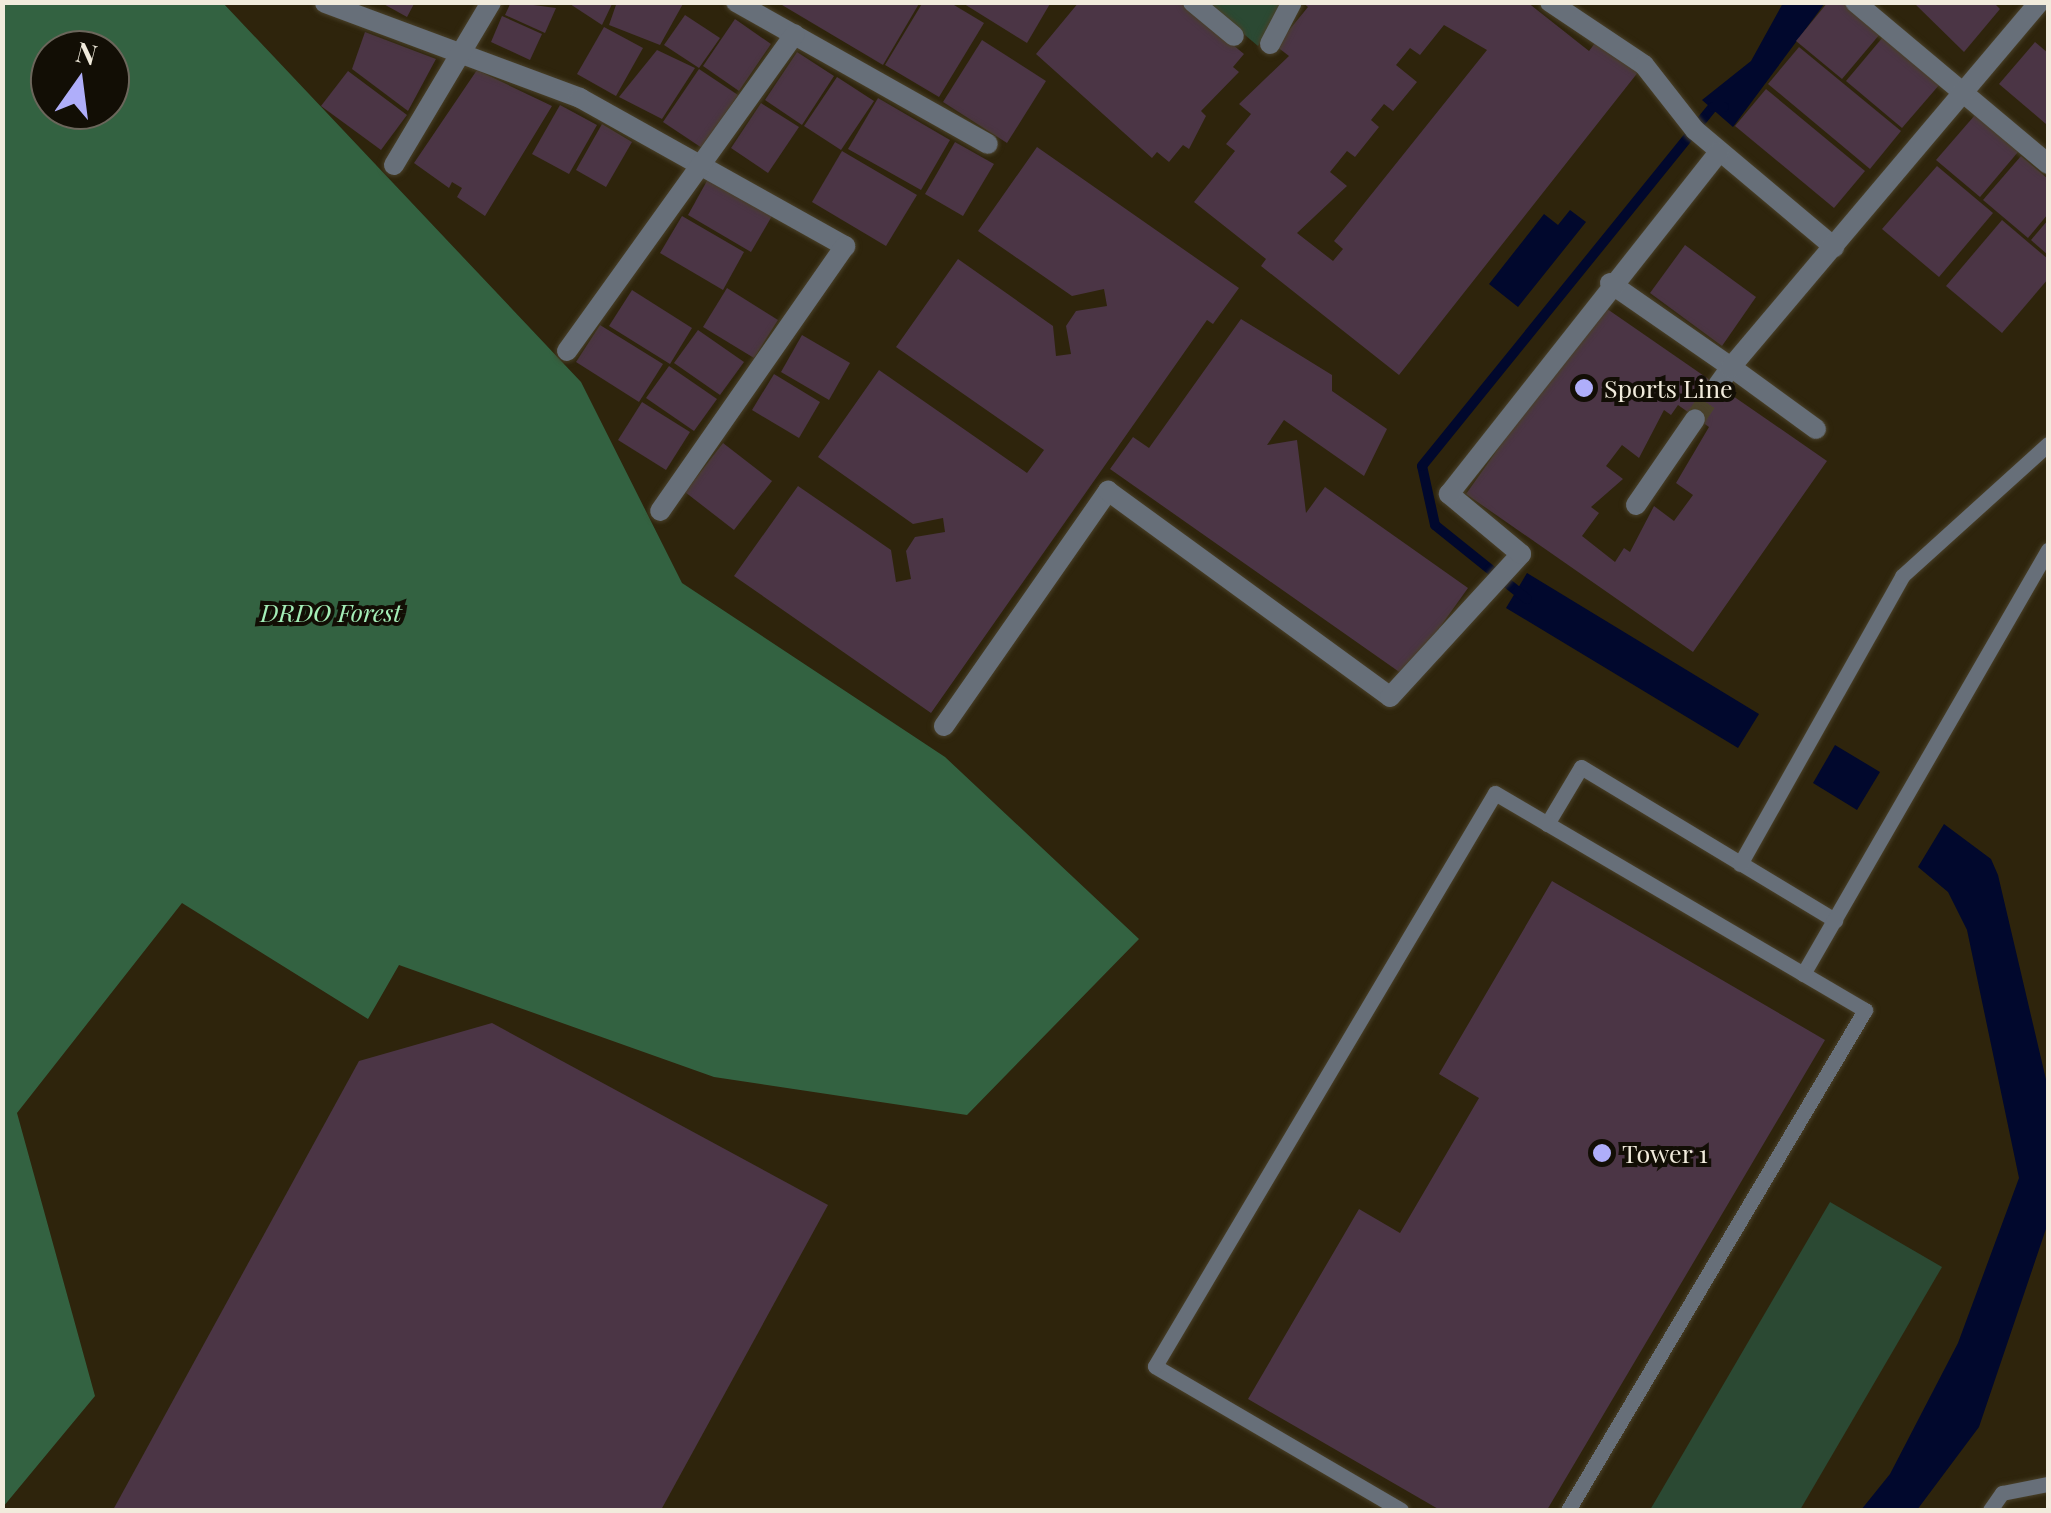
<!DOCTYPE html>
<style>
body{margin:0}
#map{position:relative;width:2051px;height:1513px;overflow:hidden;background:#2e240c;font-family:"Playfair Display",serif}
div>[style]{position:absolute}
.green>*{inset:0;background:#2b4933}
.forest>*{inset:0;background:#336241}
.water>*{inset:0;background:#01082d}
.stream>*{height:10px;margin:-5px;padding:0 5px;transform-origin:5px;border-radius:5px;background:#01082d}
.building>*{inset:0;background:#4b3545}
.street-tunnel>*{height:20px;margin-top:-10px;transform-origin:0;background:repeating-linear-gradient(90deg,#4b422b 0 20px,transparent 0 30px)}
.roads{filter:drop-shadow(0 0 2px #494029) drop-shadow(0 0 2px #494029)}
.lane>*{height:15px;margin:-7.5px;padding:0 7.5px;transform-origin:7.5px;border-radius:7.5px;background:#676f79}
.street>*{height:20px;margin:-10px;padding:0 10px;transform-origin:10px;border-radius:10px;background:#676f79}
.dots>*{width:28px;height:28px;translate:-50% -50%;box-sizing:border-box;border:5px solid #120e05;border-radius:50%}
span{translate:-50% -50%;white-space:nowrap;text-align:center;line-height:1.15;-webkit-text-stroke:8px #120e05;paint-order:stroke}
.poi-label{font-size:25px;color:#f1ebdc}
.left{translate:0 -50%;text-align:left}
.park-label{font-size:25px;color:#a4eeb7;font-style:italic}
.frame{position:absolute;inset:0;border:5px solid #f1ebdc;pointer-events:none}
.north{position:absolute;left:30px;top:30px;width:100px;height:100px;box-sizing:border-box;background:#120e05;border:2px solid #6b665b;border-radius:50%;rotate:14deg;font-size:28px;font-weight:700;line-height:40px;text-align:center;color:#f1ebdc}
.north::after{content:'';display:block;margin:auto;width:35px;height:45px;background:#afaefa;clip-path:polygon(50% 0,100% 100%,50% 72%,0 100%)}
</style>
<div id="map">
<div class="green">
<div style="clip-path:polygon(1207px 3px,1287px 3px,1258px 46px)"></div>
<div style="clip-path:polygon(1830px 1202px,1942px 1267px,1800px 1510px,1650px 1510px)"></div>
</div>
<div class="forest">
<div style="clip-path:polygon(evenodd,3px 2px,223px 3px,581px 382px,682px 583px,945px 757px,1139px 939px,967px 1115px,714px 1077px,399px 965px,368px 1019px,182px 903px,17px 1113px,95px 1396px,3px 1507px,3px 2px,50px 50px,110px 50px,110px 110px,50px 110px,50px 50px)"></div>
</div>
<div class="water">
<div style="clip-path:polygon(1783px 3px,1825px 3px,1733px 127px,1702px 100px,1751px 61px)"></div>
<div style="clip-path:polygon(1570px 210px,1586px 222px,1518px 307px,1489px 284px,1544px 214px,1558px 225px)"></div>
<div style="clip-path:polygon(1527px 573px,1759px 714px,1738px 748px,1506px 608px)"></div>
<div style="clip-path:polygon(1835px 745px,1880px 772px,1857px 810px,1813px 783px)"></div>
<div style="clip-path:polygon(1944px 824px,1991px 859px,1998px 875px,2048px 1088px,2048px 1223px,1979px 1427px,1917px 1510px,1861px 1510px,1890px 1474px,1958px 1343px,2019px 1178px,1967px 930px,1948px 892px,1918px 867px)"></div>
</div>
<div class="stream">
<div style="left:1527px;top:599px;width:118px;rotate:-141.2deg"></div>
<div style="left:1435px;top:525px;width:60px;rotate:-102.4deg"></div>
<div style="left:1422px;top:466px;width:462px;rotate:-51deg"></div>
<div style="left:1713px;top:107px;width:11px"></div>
</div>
<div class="building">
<div style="clip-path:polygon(380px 2px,415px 2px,407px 17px)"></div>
<div style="clip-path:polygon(511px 2px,556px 8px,545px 33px,505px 15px)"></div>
<div style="clip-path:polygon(567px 2px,613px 2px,602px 25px)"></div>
<div style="clip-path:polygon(617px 2px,684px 2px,660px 45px,609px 25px)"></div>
<div style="clip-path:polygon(777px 2px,920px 2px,883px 65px)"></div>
<div style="clip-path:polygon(923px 2px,949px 2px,984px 23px,939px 97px,885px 65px)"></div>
<div style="clip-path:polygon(961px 2px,1051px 2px,1027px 43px)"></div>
<div style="clip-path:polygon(1079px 2px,1181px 2px,1244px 54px,1233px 67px,1239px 72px,1201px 111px,1206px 116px,1189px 149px,1183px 145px,1169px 162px,1157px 152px,1152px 158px,1036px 54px)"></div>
<div style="clip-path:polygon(evenodd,1302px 2px,1527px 2px,1589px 51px,1598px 39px,1639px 71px,1399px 375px,1261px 266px,1266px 259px,1194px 202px,1235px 151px,1226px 144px,1251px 114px,1239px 104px,1289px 56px,1276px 46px,1308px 7px,1302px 2px,1444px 25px,1487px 50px,1334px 241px,1343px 249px,1333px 261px,1297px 233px,1347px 186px,1330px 172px,1347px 151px,1355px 157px,1379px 127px,1371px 120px,1384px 104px,1393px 111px,1417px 82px,1396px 65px,1410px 48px,1420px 55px,1444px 25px)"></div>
<div style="clip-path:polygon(1828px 2px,1842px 2px,1880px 34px,1842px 79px,1796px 41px)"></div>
<div style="clip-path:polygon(1913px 2px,1993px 2px,2000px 9px,1964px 52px)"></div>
<div style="clip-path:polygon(685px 15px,720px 38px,699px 68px,664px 45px)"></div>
<div style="clip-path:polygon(502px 16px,542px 34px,530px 60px,491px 42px)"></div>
<div style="clip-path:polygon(735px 19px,771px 44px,739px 91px,703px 66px)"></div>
<div style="clip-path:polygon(604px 27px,643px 48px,616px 96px,577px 74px)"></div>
<div style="clip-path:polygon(365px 32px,436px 59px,408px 111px,352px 69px)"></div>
<div style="clip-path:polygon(1883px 37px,1940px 84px,1902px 128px,1846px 81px)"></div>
<div style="clip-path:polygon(982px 40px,1046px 81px,1007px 143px,943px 102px)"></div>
<div style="clip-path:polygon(2035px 42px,2048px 53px,2046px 124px,1999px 84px)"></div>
<div style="clip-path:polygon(1799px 47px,1901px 131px,1870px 169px,1768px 84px)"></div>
<div style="clip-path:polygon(657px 50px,695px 68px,662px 119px,619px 97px)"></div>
<div style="clip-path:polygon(797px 52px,834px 76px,802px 125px,765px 100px)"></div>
<div style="clip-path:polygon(699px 69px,738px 95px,702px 148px,663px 122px)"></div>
<div style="clip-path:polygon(477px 70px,552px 106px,485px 216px,457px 197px,462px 188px,452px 182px,449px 188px,414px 163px)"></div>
<div style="clip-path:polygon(348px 71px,407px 115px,381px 150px,321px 106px)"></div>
<div style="clip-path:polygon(837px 77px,874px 101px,841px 150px,804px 126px)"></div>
<div style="clip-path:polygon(1766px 89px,1865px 171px,1834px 208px,1735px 126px)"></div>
<div style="clip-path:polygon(878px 98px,950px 140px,921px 190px,848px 149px)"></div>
<div style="clip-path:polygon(761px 103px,799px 127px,768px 173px,731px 148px)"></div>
<div style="clip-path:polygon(560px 105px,597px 125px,569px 174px,532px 154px)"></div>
<div style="clip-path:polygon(1975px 115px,2018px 152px,1980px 197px,1936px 160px)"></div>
<div style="clip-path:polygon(602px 124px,632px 142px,606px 187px,576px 170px)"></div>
<div style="clip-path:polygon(955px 142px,994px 164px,963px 216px,925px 194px)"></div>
<div style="clip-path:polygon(1037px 147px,1239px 288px,1213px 324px,1207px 320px,931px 713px,734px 576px,798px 486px,891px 550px,896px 582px,911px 579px,906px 551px,915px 537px,945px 532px,943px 518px,913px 524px,818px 457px,879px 370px,1027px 473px,1044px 450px,896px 347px,958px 259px,1053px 326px,1056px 356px,1071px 354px,1066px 326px,1076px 311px,1107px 306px,1104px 289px,1072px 296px,978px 231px)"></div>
<div style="clip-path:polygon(842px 151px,917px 195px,886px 246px,812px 202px)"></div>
<div style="clip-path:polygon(2021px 156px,2048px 179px,2048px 214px,2028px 238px,1983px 200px)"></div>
<div style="clip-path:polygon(1937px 166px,1993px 213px,1939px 277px,1882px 229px)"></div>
<div style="clip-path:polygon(708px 179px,772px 216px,751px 252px,688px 215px)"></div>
<div style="clip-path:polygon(682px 216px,744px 252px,723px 290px,660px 253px)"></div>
<div style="clip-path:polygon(2002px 220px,2048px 259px,2048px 279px,2002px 333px,1946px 286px)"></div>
<div style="clip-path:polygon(2048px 220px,2048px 255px,2031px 240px)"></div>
<div style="clip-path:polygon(1685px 245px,1756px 297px,1722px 346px,1650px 293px)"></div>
<div style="clip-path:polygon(727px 288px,778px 320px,754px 358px,703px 327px)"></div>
<div style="clip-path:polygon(632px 290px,692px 328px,670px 364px,609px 326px)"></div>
<div style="clip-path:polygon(evenodd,1600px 304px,1827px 461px,1693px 652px,1466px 494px,1600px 304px,1678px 405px,1709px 427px,1676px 483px,1693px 495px,1674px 521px,1654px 506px,1630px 552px,1624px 548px,1615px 562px,1582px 536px,1599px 513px,1591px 507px,1623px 479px,1606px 466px,1622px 445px,1639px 458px,1664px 410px,1671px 415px,1678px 405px)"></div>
<div style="clip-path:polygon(1241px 319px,1332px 375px,1332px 391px,1387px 429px,1364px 476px,1284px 420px,1267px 445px,1297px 440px,1306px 513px,1325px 487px,1468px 588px,1405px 676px,1110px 469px,1133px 437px,1149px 448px)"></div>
<div style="clip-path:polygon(600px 325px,663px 364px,639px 402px,576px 362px)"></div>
<div style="clip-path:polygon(698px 330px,744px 362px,720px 395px,674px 363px)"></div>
<div style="clip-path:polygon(802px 335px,850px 363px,829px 400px,781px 372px)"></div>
<div style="clip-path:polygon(669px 366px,717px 399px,694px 431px,646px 398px)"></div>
<div style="clip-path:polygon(774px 374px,820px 402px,799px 438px,752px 410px)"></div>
<div style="clip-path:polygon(642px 402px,690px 432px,666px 470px,618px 440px)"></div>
<div style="clip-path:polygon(723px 443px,772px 481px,734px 530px,685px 492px)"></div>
<div style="clip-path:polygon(1552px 881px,1825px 1040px,1547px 1510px,1440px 1510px,1248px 1399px,1359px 1209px,1400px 1233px,1479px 1098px,1439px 1074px)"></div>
<div style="clip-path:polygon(492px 1023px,828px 1205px,661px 1510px,113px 1510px,359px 1061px)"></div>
</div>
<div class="street-tunnel">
<div style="left:1695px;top:419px;width:41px;rotate:-55.9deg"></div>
</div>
<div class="roads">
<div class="lane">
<div style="left:1547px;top:824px;width:66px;rotate:-59.2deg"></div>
<div style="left:1581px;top:767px;width:297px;rotate:31.1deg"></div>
<div style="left:1740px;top:864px;width:330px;rotate:-60.6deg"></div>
<div style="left:1902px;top:576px;width:197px;rotate:-42.1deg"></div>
<div style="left:1803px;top:974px;width:490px;rotate:-60deg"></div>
<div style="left:1401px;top:1510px;width:285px;rotate:-149.7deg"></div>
<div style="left:1155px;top:1366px;width:666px;rotate:-59.32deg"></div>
<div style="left:1495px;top:793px;width:429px;rotate:30.4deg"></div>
<div style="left:1865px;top:1010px;width:582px;rotate:120.71deg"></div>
<div style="left:1990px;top:1510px;width:21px;rotate:-55deg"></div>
<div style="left:2002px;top:1493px;width:47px;rotate:-11.1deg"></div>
</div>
<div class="street">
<div style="left:736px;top:2px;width:289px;rotate:29.4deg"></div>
<div style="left:1193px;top:2px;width:53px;rotate:39.7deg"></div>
<div style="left:1550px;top:2px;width:113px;rotate:33.8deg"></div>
<div style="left:1644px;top:65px;width:83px;rotate:51.9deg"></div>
<div style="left:1695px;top:130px;width:182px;rotate:40.1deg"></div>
<div style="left:1855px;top:2px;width:252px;rotate:40deg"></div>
<div style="left:325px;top:3px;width:272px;rotate:20.4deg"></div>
<div style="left:580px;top:98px;width:304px;rotate:29.2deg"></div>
<div style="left:845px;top:246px;width:323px;rotate:124.9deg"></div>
<div style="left:1270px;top:44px;width:47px;rotate:-62.4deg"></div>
<div style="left:394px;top:165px;width:190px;rotate:-59.2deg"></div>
<div style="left:1610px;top:283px;width:147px;rotate:34.8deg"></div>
<div style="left:1731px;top:367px;width:22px;rotate:126deg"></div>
<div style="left:567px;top:351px;width:390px;rotate:-54.3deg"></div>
<div style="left:1816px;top:429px;width:105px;rotate:-143.9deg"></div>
<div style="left:1731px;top:367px;width:478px;rotate:-49.8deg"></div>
<div style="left:1636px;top:505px;width:104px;rotate:-55.5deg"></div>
<div style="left:944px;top:726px;width:287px;rotate:-55.1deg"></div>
<div style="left:1108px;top:491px;width:349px;rotate:36.1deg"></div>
<div style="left:1390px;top:697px;width:194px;rotate:-47.5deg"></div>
<div style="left:1521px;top:554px;width:94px;rotate:-140.2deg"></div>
<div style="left:1449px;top:494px;width:436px;rotate:-51.7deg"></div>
</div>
</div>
<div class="dots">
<div style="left:1584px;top:388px;background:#afaefa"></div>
<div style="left:1602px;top:1153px;background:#afaefa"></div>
</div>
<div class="poi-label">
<span class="left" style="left:1604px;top:388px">Sports Line</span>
<span class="left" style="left:1622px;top:1153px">Tower 1</span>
</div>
<div class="park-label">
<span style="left:331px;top:612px">DRDO Forest</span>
</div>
<div class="frame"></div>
<div class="north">N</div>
</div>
